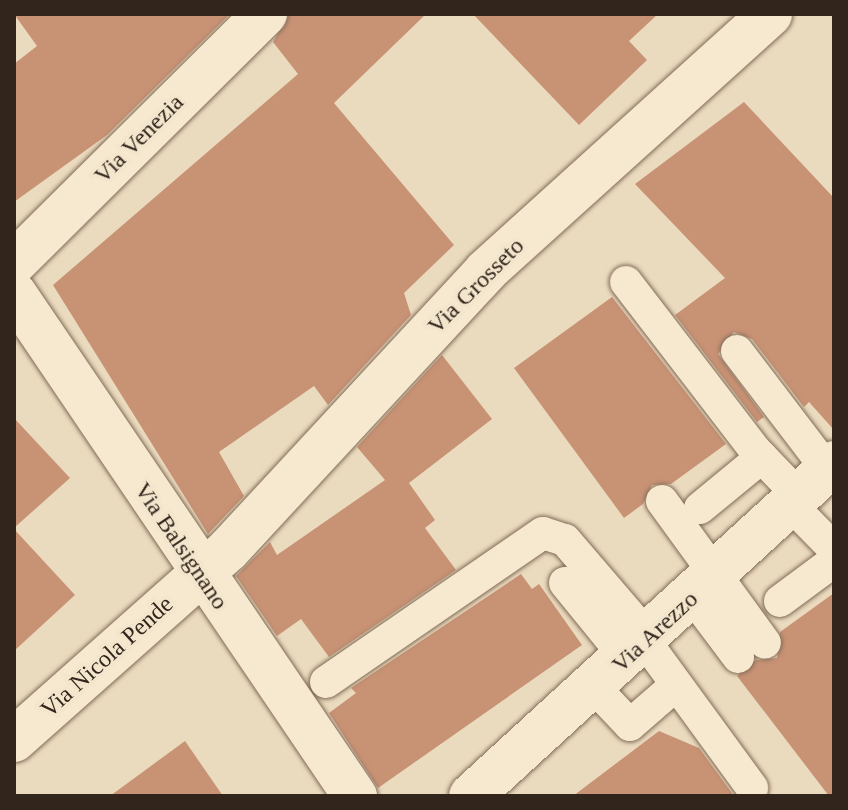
<!DOCTYPE html>
<style>
body{margin:0}
#map{position:relative;width:848px;height:810px;overflow:hidden;background:#ebdbbe;font-family:Georgia,serif}
div>[style]{position:absolute}
.building>*{inset:0;background:#c89275}
.roads{filter:drop-shadow(0 0 2px #826c58) drop-shadow(0 0 2px #826c58)}
.service>*{height:32px;margin:-16px;padding:0 16px;transform-origin:16px;border-radius:16px;background:#f7e9d0}
.minor>*{height:44px;margin:-22px;padding:0 22px;transform-origin:22px;border-radius:22px;background:#f7e9d0}
span{translate:-50% -50%;white-space:nowrap;text-align:center;line-height:1.15;-webkit-text-stroke:8px #f3e6cd;paint-order:stroke}
.street-label{font-size:24px;color:#32251c}
.frame{position:absolute;inset:0;border:16px solid #32251c;pointer-events:none}
</style>
<div id="map">
<div class="building">
<div style="clip-path:polygon(14px 14px,230px 14px,107px 135px,14px 202px,14px 64px,37px 46px)"></div>
<div style="clip-path:polygon(289px 14px,426px 14px,334px 103px,454px 245px,404px 293px,411px 315px,328px 405px,314px 386px,219px 452px,244px 496px,208px 534px,53px 285px,298px 74px,273px 42px)"></div>
<div style="clip-path:polygon(473px 14px,658px 14px,629px 41px,647px 60px,579px 125px)"></div>
<div style="clip-path:polygon(744px 102px,834px 198px,834px 430px,809px 402px,804px 407px,752px 339px,734px 332px,718px 354px,764px 417px,757px 422px,675px 315px,725px 278px,635px 184px)"></div>
<div style="clip-path:polygon(612px 297px,726px 444px,671px 484px,652px 485px,643px 504px,624px 518px,514px 368px)"></div>
<div style="clip-path:polygon(442px 355px,492px 419px,409px 483px,435px 520px,425px 528px,456px 570px,329px 657px,301px 619px,277px 636px,236px 576px,270px 542px,277px 555px,385px 480px,357px 447px)"></div>
<div style="clip-path:polygon(14px 418px,70px 478px,14px 528px)"></div>
<div style="clip-path:polygon(14px 529px,75px 595px,14px 651px)"></div>
<div style="clip-path:polygon(521px 574px,532px 589px,539px 584px,582px 645px,378px 788px,329px 713px,356px 693px,351px 688px)"></div>
<div style="clip-path:polygon(834px 593px,834px 796px,829px 796px,737px 676px,756px 660px,777px 658px,780px 632px)"></div>
<div style="clip-path:polygon(659px 731px,699px 748px,734px 796px,573px 796px)"></div>
<div style="clip-path:polygon(185px 741px,223px 796px,110px 796px)"></div>
</div>
<div class="roads">
<div class="service">
<div style="left:626px;top:282px;width:210px;rotate:52.5deg"></div>
<div style="left:754px;top:449px;width:65px;rotate:46.2deg"></div>
<div style="left:737px;top:351px;width:148px;rotate:52.7deg"></div>
<div style="left:662px;top:501px;width:175px;rotate:54deg"></div>
<div style="left:790px;top:504px;width:63px;rotate:45.6deg"></div>
<div style="left:700px;top:508px;width:80px;rotate:-39.4deg"></div>
<div style="left:565px;top:583px;width:97px;rotate:50.9deg"></div>
<div style="left:693px;top:597px;width:75px;rotate:53.1deg"></div>
<div style="left:780px;top:601px;width:67px;rotate:-36.5deg"></div>
<div style="left:645px;top:641px;width:182px;rotate:53.9deg"></div>
<div style="left:326px;top:682px;width:263px;rotate:-34.5deg"></div>
<div style="left:543px;top:533px;width:23px;rotate:18deg"></div>
<div style="left:565px;top:540px;width:129px;rotate:49.4deg"></div>
<div style="left:594px;top:687px;width:52px;rotate:46.5deg"></div>
<div style="left:630px;top:725px;width:61px;rotate:-41deg"></div>
</div>
<div class="minor">
<div style="left:14px;top:263px;width:354px;rotate:-44.8deg"></div>
<div style="left:14px;top:293px;width:608px;rotate:55.87deg"></div>
<div style="left:14px;top:740px;width:286px;rotate:-41.6deg"></div>
<div style="left:228px;top:550px;width:380px;rotate:-47.2deg"></div>
<div style="left:486px;top:271px;width:383px;rotate:-42.1deg"></div>
<div style="left:471px;top:796px;width:493px;rotate:-42.5deg"></div>
</div>
</div>
<div class="street-label">
<span style="left:139px;top:139px;rotate:-45deg">Via Venezia</span>
<span style="left:476px;top:286px;rotate:-45deg">Via Grosseto</span>
<span style="left:181px;top:546px;rotate:56deg">Via Balsignano</span>
<span style="left:655px;top:632px;rotate:-43deg">Via Arezzo</span>
<span style="left:107px;top:657px;rotate:-42deg">Via Nicola Pende</span>
</div>
<div class="frame"></div>
</div>
